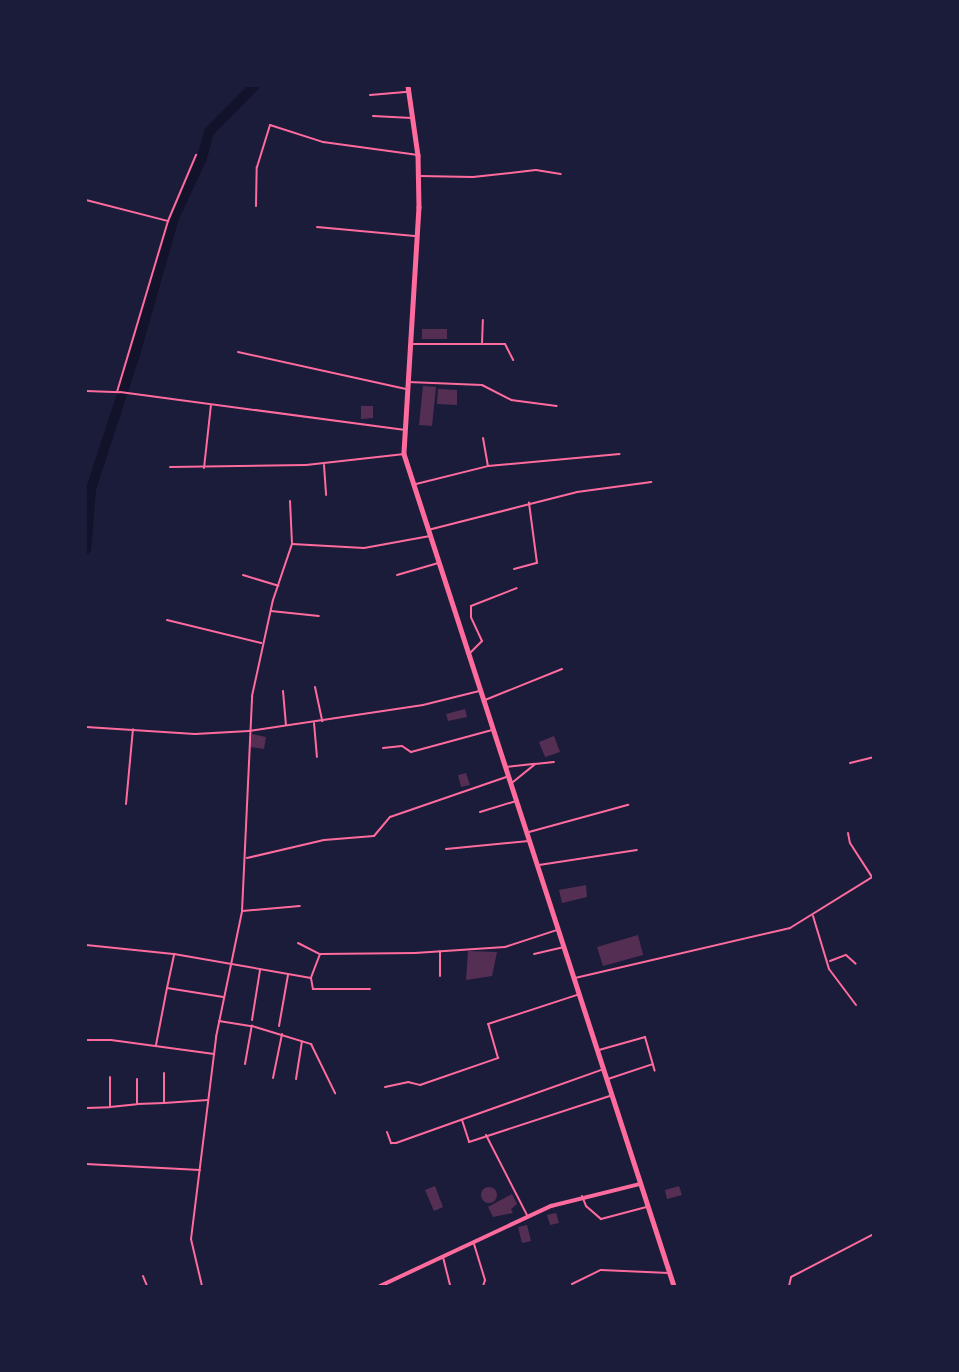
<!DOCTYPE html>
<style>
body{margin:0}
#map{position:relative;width:959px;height:1372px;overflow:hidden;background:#1b1b3a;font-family:Rubik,sans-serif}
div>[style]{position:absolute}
.river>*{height:10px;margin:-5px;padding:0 5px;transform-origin:5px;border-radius:5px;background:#12122b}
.building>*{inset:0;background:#542f53}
.round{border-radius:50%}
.minor>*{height:2px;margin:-1px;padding:0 1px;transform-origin:1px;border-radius:1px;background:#ff6b9d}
.secondary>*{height:4px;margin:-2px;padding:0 2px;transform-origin:2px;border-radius:2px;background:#ff6b9d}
.trunk>*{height:4.5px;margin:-2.25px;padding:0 2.25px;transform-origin:2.25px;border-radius:2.25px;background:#ff6b9d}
span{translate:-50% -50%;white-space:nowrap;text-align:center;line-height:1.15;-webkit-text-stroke:4.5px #1b1b3a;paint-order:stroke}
.frame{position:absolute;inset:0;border:87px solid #1b1b3a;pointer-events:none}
</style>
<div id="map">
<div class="river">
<div style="left:86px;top:549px;width:60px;rotate:-85.2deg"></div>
<div style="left:91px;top:489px;width:145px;rotate:-71.9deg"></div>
<div style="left:136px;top:351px;width:138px;rotate:-74.1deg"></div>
<div style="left:174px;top:218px;width:66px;rotate:-65deg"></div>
<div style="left:202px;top:158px;width:27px;rotate:-75deg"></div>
<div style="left:209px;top:132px;width:64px;rotate:-45.6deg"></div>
</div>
<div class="building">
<div style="clip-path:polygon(422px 329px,447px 329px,447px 339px,422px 339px)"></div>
<div style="clip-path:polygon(423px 386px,436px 387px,432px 426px,419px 425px)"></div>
<div style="clip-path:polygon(438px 389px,457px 390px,457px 405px,437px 404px)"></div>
<div style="clip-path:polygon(361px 406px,373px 406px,373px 418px,361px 419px)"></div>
<div style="clip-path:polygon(465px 709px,467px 717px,448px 721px,446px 714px)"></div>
<div style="clip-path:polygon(252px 734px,266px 737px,264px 749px,250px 747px)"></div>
<div style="clip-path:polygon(554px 736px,560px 752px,545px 757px,539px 742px)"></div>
<div style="clip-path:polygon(466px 773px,470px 785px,461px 787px,458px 775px)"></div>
<div style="clip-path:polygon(586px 885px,587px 897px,562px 903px,559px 890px)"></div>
<div style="clip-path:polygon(638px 935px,643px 955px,603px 966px,597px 947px)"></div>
<div style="clip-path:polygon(468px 951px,497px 952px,492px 976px,466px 980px)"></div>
<div style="clip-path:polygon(435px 1186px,443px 1207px,434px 1211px,425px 1190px)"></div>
<div style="clip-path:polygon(679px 1186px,682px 1195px,667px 1199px,665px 1190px)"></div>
<div class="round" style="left:481px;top:1187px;width:16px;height:16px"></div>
<div style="clip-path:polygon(512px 1194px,517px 1204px,511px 1209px,513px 1213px,493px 1217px,488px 1207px)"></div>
<div style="clip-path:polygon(556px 1213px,559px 1223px,550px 1225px,547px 1215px)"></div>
<div style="clip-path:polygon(527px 1225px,531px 1241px,522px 1243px,518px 1227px)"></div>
</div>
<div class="minor">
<div style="left:370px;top:95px;width:38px;rotate:-5deg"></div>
<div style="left:373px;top:116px;width:39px;rotate:3deg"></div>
<div style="left:419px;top:176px;width:54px;rotate:1.1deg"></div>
<div style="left:473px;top:177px;width:63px;rotate:-6.3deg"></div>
<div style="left:536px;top:170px;width:25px;rotate:9deg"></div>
<div style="left:86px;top:200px;width:85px;rotate:14.4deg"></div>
<div style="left:168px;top:221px;width:178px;rotate:106.6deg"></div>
<div style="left:256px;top:206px;width:39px;rotate:-89deg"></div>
<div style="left:257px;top:167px;width:44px;rotate:-72.8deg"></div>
<div style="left:270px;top:125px;width:56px;rotate:17.8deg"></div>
<div style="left:323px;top:142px;width:96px;rotate:7.8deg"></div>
<div style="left:168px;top:221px;width:72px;rotate:-67deg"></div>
<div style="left:317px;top:227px;width:98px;rotate:5.2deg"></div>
<div style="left:412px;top:344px;width:93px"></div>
<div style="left:505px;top:344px;width:18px;rotate:63deg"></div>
<div style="left:482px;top:344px;width:24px;rotate:-88deg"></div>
<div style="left:238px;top:352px;width:172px;rotate:12.4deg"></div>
<div style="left:408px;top:382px;width:74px;rotate:2.3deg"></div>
<div style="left:482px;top:385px;width:33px;rotate:27deg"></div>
<div style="left:511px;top:400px;width:46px;rotate:7.4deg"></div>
<div style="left:86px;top:391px;width:34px;rotate:2deg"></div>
<div style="left:120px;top:392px;width:286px;rotate:7.6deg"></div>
<div style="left:483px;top:438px;width:28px;rotate:80deg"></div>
<div style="left:324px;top:465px;width:30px;rotate:86deg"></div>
<div style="left:170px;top:467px;width:136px;rotate:-0.8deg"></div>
<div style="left:306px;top:465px;width:99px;rotate:-6.4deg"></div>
<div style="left:204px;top:468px;width:63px;rotate:-83.7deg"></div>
<div style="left:416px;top:484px;width:74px;rotate:-14deg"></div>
<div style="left:488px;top:466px;width:132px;rotate:-5.2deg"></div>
<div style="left:290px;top:501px;width:43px;rotate:87.3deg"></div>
<div style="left:428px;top:530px;width:154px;rotate:-14.3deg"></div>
<div style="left:577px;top:492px;width:75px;rotate:-7.7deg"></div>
<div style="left:514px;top:569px;width:24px;rotate:-15deg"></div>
<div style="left:537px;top:563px;width:61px;rotate:-97.6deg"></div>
<div style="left:243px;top:575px;width:37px;rotate:17deg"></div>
<div style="left:397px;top:575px;width:43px;rotate:-16.3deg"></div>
<div style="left:271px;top:611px;width:48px;rotate:5.9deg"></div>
<div style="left:167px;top:620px;width:97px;rotate:13.7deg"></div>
<div style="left:470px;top:653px;width:17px;rotate:-45deg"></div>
<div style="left:482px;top:641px;width:26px;rotate:-115deg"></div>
<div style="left:471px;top:617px;width:11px;rotate:-90deg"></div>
<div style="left:471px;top:606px;width:49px;rotate:-21.4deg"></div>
<div style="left:315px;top:687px;width:35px;rotate:78deg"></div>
<div style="left:283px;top:691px;width:34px;rotate:85deg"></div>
<div style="left:485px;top:700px;width:83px;rotate:-21.9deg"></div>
<div style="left:314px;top:723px;width:34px;rotate:85deg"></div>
<div style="left:86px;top:727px;width:109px;rotate:3.7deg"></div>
<div style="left:195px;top:734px;width:54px;rotate:-3.2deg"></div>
<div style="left:249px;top:731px;width:176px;rotate:-8.5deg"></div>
<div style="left:423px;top:705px;width:58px;rotate:-14deg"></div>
<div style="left:383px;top:748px;width:19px;rotate:-6deg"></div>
<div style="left:402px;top:746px;width:11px;rotate:34deg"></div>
<div style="left:411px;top:752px;width:84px;rotate:-15.2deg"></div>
<div style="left:850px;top:763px;width:25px;rotate:-14deg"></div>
<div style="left:505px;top:767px;width:30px;rotate:-6deg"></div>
<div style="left:513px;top:782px;width:28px;rotate:-39deg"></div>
<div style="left:535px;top:764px;width:19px;rotate:-6deg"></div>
<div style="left:126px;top:804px;width:75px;rotate:-84.7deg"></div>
<div style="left:480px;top:812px;width:37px;rotate:-17deg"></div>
<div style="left:529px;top:832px;width:103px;rotate:-15.3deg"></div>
<div style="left:848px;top:833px;width:10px;rotate:79deg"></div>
<div style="left:850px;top:843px;width:40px;rotate:57.1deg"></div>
<div style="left:446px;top:849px;width:83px;rotate:-5.5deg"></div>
<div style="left:247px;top:858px;width:79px;rotate:-13.2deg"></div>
<div style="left:324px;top:840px;width:50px;rotate:-4.6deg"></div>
<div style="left:374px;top:836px;width:25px;rotate:-50deg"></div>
<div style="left:390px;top:817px;width:126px;rotate:-19deg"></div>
<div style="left:539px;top:865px;width:99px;rotate:-8.7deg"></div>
<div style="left:242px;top:911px;width:58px;rotate:-4.9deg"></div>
<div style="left:813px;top:916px;width:55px;rotate:73.2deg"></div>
<div style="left:829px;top:969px;width:45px;rotate:53.1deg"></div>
<div style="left:298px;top:943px;width:25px;rotate:27deg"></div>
<div style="left:320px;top:954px;width:95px;rotate:-0.6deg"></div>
<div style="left:415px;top:953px;width:90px;rotate:-3.8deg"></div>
<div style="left:505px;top:947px;width:55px;rotate:-18.1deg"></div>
<div style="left:86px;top:945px;width:88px;rotate:5.8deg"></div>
<div style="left:320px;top:954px;width:26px;rotate:111deg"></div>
<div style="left:311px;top:978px;width:11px;rotate:80deg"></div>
<div style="left:313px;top:989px;width:57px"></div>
<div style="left:534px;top:954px;width:32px;rotate:-13deg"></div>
<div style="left:830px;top:961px;width:17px;rotate:-21deg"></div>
<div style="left:846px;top:955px;width:13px;rotate:42deg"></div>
<div style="left:440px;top:976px;width:25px;rotate:-90deg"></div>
<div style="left:575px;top:978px;width:221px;rotate:-13.1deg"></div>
<div style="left:790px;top:928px;width:99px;rotate:-31.8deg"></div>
<div style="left:167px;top:988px;width:35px;rotate:-78deg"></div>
<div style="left:174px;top:954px;width:139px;rotate:9.9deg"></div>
<div style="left:252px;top:1020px;width:51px;rotate:-80.9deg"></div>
<div style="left:219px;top:1021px;width:33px;rotate:9deg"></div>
<div style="left:252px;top:1026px;width:62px;rotate:17deg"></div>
<div style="left:311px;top:1044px;width:55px;rotate:63.9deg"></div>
<div style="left:279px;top:1026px;width:52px;rotate:-80deg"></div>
<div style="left:86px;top:1040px;width:25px"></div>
<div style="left:111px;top:1040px;width:104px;rotate:7.7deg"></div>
<div style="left:156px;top:1045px;width:58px;rotate:-79.1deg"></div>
<div style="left:167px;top:988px;width:57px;rotate:9.1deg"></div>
<div style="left:599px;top:1050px;width:48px;rotate:-15.8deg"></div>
<div style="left:645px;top:1037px;width:35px;rotate:74deg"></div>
<div style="left:245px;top:1064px;width:39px;rotate:-80deg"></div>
<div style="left:164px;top:1073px;width:30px;rotate:90deg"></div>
<div style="left:164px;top:1103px;width:44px;rotate:-3.9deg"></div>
<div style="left:110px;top:1077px;width:30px;rotate:90deg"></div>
<div style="left:110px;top:1107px;width:27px;rotate:-6deg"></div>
<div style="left:273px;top:1078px;width:45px;rotate:-78.4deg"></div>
<div style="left:137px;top:1079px;width:25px;rotate:90deg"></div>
<div style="left:137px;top:1104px;width:27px;rotate:-2deg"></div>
<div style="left:296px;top:1079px;width:38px;rotate:-81deg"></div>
<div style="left:608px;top:1079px;width:47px;rotate:-18.4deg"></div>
<div style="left:385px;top:1087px;width:24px;rotate:-12deg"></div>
<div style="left:408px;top:1082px;width:12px;rotate:14deg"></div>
<div style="left:420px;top:1085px;width:83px;rotate:-19.1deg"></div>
<div style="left:498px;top:1058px;width:35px;rotate:-106deg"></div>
<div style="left:488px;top:1024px;width:97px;rotate:-18.1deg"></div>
<div style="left:86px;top:1108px;width:24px;rotate:-2deg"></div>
<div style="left:462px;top:1120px;width:23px;rotate:72deg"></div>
<div style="left:469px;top:1142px;width:148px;rotate:-18.1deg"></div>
<div style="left:387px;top:1132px;width:12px;rotate:70deg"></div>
<div style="left:391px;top:1143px;width:5px"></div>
<div style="left:396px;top:1143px;width:221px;rotate:-19.6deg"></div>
<div style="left:486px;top:1135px;width:92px;rotate:62.9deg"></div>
<div style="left:86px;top:1164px;width:114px;rotate:3deg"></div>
<div style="left:582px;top:1196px;width:11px;rotate:68deg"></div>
<div style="left:586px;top:1206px;width:20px;rotate:41deg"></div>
<div style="left:601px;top:1219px;width:47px;rotate:-14.9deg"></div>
<div style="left:474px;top:1244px;width:38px;rotate:73deg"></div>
<div style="left:485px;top:1280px;width:6px;rotate:108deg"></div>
<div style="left:443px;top:1257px;width:30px;rotate:76deg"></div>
<div style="left:143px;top:1276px;width:11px;rotate:68deg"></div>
<div style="left:572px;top:1284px;width:32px;rotate:-26deg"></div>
<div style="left:601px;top:1270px;width:68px;rotate:2.5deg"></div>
<div style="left:202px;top:1286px;width:48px;rotate:-103.2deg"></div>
<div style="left:191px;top:1239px;width:204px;rotate:-82.9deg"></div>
<div style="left:216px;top:1037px;width:129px;rotate:-78.3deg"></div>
<div style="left:242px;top:911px;width:215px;rotate:-87.3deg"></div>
<div style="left:252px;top:696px;width:98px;rotate:-77.7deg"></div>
<div style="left:273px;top:600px;width:59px;rotate:-71.3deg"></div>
<div style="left:292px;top:544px;width:72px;rotate:3.2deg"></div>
<div style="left:364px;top:548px;width:67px;rotate:-10.3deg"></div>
<div style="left:789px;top:1286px;width:9px;rotate:-77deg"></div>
<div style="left:791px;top:1277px;width:93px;rotate:-27.4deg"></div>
</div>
<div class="secondary">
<div style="left:380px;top:1286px;width:189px;rotate:-25.1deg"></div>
<div style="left:551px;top:1206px;width:92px;rotate:-13.9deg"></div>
</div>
<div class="trunk">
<div style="left:408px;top:86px;width:70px;rotate:81.8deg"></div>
<div style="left:418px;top:155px;width:52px;rotate:88.9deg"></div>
<div style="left:419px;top:207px;width:247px;rotate:93.5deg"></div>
<div style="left:404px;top:454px;width:875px;rotate:72.02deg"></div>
</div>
<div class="frame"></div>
</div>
